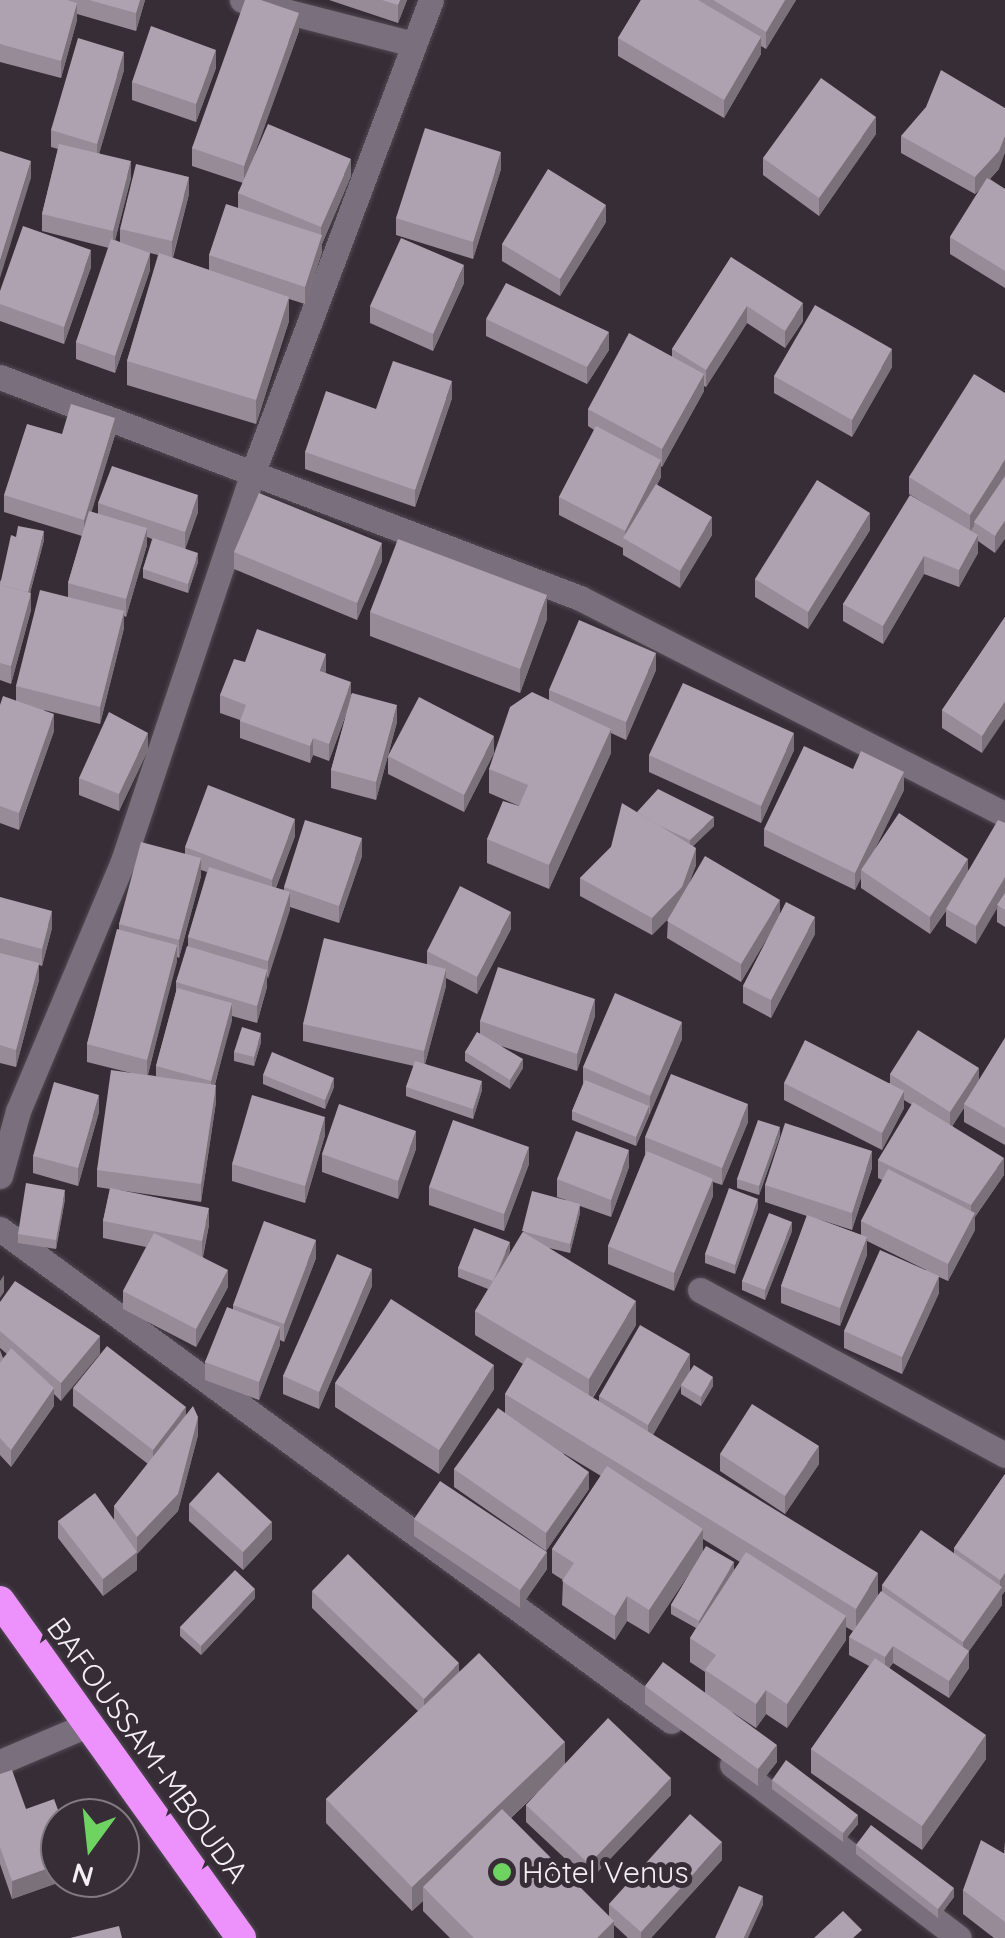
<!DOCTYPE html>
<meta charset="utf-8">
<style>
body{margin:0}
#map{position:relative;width:1005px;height:1938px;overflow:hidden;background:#362d37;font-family:Quicksand,sans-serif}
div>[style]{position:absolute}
.roads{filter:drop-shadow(0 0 2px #514952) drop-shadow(0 0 2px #514952)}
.minor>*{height:25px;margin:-12.5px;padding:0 12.5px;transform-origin:12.5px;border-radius:12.5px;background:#7a6f7c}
.highway>*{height:30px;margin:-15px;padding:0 15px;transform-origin:15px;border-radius:15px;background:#ed92fd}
.wall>*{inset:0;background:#968b97}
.shaded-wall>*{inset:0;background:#7a717b}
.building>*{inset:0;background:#aea2b0}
.dots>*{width:28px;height:28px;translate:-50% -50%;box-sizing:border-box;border:5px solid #362d37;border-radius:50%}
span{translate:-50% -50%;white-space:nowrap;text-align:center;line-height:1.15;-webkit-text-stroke:10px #362d37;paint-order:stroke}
.street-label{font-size:30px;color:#f4eef5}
.poi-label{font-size:30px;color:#f4eef5}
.left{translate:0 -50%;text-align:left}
.north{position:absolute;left:40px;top:1798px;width:100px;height:100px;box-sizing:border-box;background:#362d37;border:2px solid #827a83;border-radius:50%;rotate:195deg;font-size:28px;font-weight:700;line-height:40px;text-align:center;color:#f4eef5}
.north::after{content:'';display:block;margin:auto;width:35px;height:45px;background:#6ed361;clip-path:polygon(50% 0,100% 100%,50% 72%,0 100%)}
</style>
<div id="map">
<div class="roads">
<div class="minor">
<div style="left:242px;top:0;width:177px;rotate:14.4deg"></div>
<div style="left:0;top:377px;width:621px;rotate:20.86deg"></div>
<div style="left:580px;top:598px;width:477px;rotate:27deg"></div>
<div style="left:0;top:1176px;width:67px;rotate:-74.5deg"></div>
<div style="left:18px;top:1111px;width:271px;rotate:-67.2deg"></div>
<div style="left:123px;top:861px;width:410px;rotate:-71.5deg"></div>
<div style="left:253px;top:472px;width:504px;rotate:-69.34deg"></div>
<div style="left:0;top:1229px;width:832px;rotate:36.25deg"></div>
<div style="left:700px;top:1290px;width:347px;rotate:28.4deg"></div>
<div style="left:0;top:1762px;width:92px;rotate:-23deg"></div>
<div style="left:732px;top:1765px;width:285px;rotate:37.3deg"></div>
</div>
<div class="highway">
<div style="left:0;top:1601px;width:414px;rotate:54.4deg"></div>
</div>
</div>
<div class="wall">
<div style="clip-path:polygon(0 0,145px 0,136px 31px,77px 14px,77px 20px,61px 78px,0 62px)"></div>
<div style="clip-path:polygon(329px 0,407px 0,398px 23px)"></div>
<div style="clip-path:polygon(641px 0,796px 0,766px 49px,761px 46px,761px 54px,724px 118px,618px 56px,618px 38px)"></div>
<div style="clip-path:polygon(299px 31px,251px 163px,351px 176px,322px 244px,322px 252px,305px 304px,289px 299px,289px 321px,256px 424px,127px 385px,127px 361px,158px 255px,150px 253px,150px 270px,115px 373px,76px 359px,76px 342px,109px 248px,42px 231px,42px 214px,58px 149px,51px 147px,51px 130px,124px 70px,99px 153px,131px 178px,115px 240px,120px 242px,120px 229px,189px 194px,173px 258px,209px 270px,209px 255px,238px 208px,238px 193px,243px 183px,192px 166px,192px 148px)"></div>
<div style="clip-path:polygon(216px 68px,196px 122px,132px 100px,132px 82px)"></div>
<div style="clip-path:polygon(876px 134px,819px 216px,763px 175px,763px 158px)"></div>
<div style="clip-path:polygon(901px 136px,999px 169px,990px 179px,1005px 189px,1005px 288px,950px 254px,950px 237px,980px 189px,975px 194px,901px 153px)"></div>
<div style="clip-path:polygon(501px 169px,473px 259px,396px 235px,396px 218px)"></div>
<div style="clip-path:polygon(606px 222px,560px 296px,502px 261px,502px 244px)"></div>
<div style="clip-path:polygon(731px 257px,803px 321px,785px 348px,747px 323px,706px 387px,704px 386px,704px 391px,662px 467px,661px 466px,661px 477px,657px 485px,712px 535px,680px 588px,623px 555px,623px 548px,559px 515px,559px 497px,594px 430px,588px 426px,588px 409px,672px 357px,672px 349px)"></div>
<div style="clip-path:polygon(91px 267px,64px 344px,0 321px,0 291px)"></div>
<div style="clip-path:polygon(464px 283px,433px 351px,370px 323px,370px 306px)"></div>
<div style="clip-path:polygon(486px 319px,609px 350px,587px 384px,486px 336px)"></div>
<div style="clip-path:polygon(892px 367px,852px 437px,774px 393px,774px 376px)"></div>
<div style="clip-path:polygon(1005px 393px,995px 553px,978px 541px,978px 553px,959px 587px,924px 574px,883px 644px,843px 621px,843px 604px,936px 511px,909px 494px,909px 477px)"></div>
<div style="clip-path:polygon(452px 398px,415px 507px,305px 469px,305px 452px,376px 409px)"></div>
<div style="clip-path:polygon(62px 434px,115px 435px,91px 512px,98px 514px,98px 503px,198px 512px,185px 549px,198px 562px,188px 593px,143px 578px,143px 569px,152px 539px,147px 537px,147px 545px,126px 617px,124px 616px,124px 628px,100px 724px,44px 710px,54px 731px,19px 830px,0 823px,0 705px,16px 701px,16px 686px,68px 597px,68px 583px,82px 536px,4px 512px,4px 495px)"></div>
<div style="clip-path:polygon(870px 530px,808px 629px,755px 597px,755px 579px)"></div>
<div style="clip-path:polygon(44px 540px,30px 593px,31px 610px,11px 684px,0 680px,0 581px)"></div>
<div style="clip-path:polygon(234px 552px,382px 561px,357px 620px,234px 569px)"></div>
<div style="clip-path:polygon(370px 612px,547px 619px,520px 693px,370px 636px)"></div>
<div style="clip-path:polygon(1005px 617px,982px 753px,942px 728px,942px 710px)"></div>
<div style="clip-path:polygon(245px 662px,325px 672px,351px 694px,397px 722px,376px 800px,331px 788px,331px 770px,347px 712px,329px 761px,313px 755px,310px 763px,240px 738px,240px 720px,220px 713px,220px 695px)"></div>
<div style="clip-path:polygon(656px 670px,626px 740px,611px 733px,611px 753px,549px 889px,487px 863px,487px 839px,519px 806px,489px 793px,489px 769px,549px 700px,549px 690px)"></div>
<div style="clip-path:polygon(148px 750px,119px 811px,79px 795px,79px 778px)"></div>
<div style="clip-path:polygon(794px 750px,761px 823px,649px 772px,649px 755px)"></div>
<div style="clip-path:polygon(494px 753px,464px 812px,388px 774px,388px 756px)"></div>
<div style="clip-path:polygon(853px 769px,904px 790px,875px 848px,968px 871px,1005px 823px,1005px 927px,997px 922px,997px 907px,976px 944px,946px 926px,946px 911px,930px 934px,861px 888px,861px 878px,855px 890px,764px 846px,764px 829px)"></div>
<div style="clip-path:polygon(637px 812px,714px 826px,693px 846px,696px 865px,689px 883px,780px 916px,815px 934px,771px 1018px,743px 1003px,743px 986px,773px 928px,741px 982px,667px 938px,668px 919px,652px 935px,580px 896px,580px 878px,611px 847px)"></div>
<div style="clip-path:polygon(evenodd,295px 836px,276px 888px,284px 890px,284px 887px,362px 856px,339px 923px,290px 907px,267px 979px,267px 987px,257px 1023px,232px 1016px,215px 1085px,216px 1102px,201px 1202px,118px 1190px,209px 1225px,203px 1257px,228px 1287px,196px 1347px,123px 1309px,123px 1291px,146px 1247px,103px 1238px,103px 1221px,110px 1189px,97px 1187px,97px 1170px,131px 1073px,87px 1062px,87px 1044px,119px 929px,119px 924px,185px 854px,185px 847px,295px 836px,201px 870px,207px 872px,188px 937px,188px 947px,176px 982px,176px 992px,156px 1066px,156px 1076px,148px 1075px,177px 957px,179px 958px,201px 876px,201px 870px)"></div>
<div style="clip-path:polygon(0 897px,52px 928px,42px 966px,39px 965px,39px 980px,16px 1067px,0 1063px)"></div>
<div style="clip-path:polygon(511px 929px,477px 994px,446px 978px,446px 986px,425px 1064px,482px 1090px,473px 1119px,406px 1096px,406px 1087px,414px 1066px,303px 1041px,303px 1024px,427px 964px,427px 951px)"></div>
<div style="clip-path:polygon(595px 1016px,577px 1071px,501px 1046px,523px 1068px,510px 1089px,465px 1061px,465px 1052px,480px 1033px,480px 1021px)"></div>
<div style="clip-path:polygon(1005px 1038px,1005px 1145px,964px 1122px,964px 1108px,952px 1126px,1004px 1175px,975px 1217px,975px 1230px,948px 1281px,939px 1277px,939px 1293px,902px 1374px,844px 1348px,844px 1331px,926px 1270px,867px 1241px,867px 1255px,840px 1326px,781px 1303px,781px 1286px,807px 1216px,765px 1202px,765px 1185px,872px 1168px,852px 1230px,818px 1219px,861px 1235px,861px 1221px,882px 1180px,878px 1178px,878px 1160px,912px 1105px,904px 1100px,904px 1108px,882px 1150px,784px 1100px,784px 1083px,890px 1083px,890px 1074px,979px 1080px)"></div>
<div style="clip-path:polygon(682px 1039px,636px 1146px,572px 1120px,572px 1111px,583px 1084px,583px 1067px)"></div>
<div style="clip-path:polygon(261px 1042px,254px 1066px,234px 1061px,234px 1052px)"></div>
<div style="clip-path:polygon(263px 1075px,334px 1087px,325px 1109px,263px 1084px)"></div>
<div style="clip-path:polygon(99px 1112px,78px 1186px,33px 1173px,33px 1156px)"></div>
<div style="clip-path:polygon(748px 1122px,722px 1185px,713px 1182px,713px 1196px,674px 1291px,608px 1264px,608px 1246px,645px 1155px,645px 1137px)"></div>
<div style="clip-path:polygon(325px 1135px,305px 1203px,232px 1181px,232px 1164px)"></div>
<div style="clip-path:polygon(780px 1136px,759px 1195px,737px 1188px,737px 1179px)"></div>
<div style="clip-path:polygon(416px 1149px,398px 1199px,322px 1172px,322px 1154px)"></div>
<div style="clip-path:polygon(529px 1164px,504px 1231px,429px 1205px,429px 1187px)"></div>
<div style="clip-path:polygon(evenodd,629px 1167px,611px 1217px,580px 1206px,580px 1213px,570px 1253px,549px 1248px,636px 1325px,593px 1398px,599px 1401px,599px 1396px,690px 1371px,713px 1386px,701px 1406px,681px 1394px,681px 1386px,653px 1435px,878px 1595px,882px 1592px,882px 1585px,954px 1554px,954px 1548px,1005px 1474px,1005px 1591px,1002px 1595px,1002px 1605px,969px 1651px,969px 1668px,949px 1698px,893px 1663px,889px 1668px,986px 1759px,922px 1850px,811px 1773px,811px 1749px,869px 1666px,849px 1655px,849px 1637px,853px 1631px,846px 1627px,846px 1640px,787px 1728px,766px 1714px,756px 1728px,732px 1712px,777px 1762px,758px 1786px,645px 1704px,645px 1686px,705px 1693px,705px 1672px,690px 1662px,690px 1638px,696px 1628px,671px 1614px,671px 1605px,691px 1571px,649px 1634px,627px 1621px,615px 1640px,562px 1605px,563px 1580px,552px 1573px,552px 1549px,601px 1476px,563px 1453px,589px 1489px,546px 1551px,454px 1487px,454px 1469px,505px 1413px,505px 1394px,523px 1364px,475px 1335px,475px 1311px,488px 1289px,458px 1277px,458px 1268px,510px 1251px,507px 1258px,522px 1233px,566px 1200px,557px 1197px,557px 1179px,629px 1167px,703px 1539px,740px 1562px,734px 1570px,703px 1551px,703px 1539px)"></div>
<div style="clip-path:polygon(65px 1199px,56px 1249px,18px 1243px,18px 1234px)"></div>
<div style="clip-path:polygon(758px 1208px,735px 1274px,705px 1263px,705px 1254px)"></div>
<div style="clip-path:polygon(792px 1231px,765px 1300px,742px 1290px,742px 1281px)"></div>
<div style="clip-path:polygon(316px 1258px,284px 1342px,280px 1340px,280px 1345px,259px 1400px,205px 1380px,205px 1362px,233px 1309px,233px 1305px)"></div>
<div style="clip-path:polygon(372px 1286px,319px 1409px,283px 1394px,283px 1376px)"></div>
<div style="clip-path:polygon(0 1302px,100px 1336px,61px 1401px,54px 1394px,54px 1406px,11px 1467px,0 1455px,0 1350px,3px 1358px,7px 1354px,0 1348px)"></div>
<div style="clip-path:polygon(335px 1383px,494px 1389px,439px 1474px,335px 1407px)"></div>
<div style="clip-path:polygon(73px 1388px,186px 1416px,198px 1435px,178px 1511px,137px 1554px,137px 1553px,137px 1570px,103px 1596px,58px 1538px,58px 1521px,114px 1521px,114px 1506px,148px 1464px,73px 1406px)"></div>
<div style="clip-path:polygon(720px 1454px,819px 1464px,785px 1514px,720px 1471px)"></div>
<div style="clip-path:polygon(189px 1504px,272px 1539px,243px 1570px,189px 1521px)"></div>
<div style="clip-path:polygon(414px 1519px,547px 1569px,520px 1608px,414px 1536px)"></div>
<div style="clip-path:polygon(312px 1591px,459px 1671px,565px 1764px,671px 1795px,589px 1881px,526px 1822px,526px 1805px,538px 1792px,511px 1818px,609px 1917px,609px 1904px,722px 1860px,651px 1938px,628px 1938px,614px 1925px,614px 1938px,450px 1938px,423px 1911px,423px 1901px,412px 1911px,326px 1823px,326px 1799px,418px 1711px,312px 1608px)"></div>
<div style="clip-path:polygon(255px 1598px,201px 1655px,180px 1636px,180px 1627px)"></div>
<div style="clip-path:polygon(0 1774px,26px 1809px,60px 1878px,63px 1878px,63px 1881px,12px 1899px,0 1864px)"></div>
<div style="clip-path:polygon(772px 1780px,858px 1824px,843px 1842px,772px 1789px)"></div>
<div style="clip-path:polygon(1005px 1841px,1005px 1938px,994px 1938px,963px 1914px,963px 1890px,1004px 1853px)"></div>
<div style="clip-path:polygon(856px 1845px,954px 1897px,938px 1918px,856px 1854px)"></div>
</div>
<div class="shaded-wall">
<div style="clip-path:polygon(140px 0,145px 0,136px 31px,136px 13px)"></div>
<div style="clip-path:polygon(400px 0,407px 0,398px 23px,398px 5px)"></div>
<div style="clip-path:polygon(785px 0,796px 0,766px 49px,766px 32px)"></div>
<div style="clip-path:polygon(77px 3px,77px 20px,61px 78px,61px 61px)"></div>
<div style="clip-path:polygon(299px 13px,299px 31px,244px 184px,244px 166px)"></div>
<div style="clip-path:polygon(761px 37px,761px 54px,724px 118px,724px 100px)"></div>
<div style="clip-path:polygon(216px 50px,216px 68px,196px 122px,196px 104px)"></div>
<div style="clip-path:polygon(124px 52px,124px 70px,97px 161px,97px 144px)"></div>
<div style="clip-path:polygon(876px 117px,876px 134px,819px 216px,819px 198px)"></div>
<div style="clip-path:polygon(1005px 136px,1005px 153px,999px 169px,975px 194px,975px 177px)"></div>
<div style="clip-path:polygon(501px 152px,501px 169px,473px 259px,473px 242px)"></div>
<div style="clip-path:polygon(351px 159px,351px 176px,322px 244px,322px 252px,305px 304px,305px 287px,321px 236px,321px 227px)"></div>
<div style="clip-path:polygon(31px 161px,31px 178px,0 278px,0 261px)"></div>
<div style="clip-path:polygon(131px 161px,131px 178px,113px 249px,113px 231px)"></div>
<div style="clip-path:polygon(189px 177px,189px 194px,172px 259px,172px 241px)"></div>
<div style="clip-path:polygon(606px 205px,606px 222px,560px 296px,560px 279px)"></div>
<div style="clip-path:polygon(91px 250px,91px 267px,64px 344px,64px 327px)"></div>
<div style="clip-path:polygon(150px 253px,150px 270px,115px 373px,115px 356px)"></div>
<div style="clip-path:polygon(464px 265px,464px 283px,433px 351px,433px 334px)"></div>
<div style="clip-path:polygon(289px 297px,289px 321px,256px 424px,256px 400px)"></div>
<div style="clip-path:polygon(803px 303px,803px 321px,785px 348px,785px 331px)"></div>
<div style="clip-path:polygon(747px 306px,747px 323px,706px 387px,706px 370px)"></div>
<div style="clip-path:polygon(609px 332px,609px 350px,587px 384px,587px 367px)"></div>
<div style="clip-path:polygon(892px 349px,892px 367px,852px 437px,852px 420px)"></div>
<div style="clip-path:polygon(704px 374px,704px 391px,662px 467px,662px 449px)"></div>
<div style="clip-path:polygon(452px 381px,452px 398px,415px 507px,415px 490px)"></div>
<div style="clip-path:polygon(115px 418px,115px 435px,84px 537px,84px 520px)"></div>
<div style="clip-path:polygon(661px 460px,661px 477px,628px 541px,625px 539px,625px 531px)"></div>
<div style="clip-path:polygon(1005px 460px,1005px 477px,974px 522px,974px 526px,970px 532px,970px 515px)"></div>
<div style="clip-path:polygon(198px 495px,198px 512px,185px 550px,185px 532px)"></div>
<div style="clip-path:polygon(870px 513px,870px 530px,808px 629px,808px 612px)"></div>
<div style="clip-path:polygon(712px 517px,712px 535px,680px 588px,680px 571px)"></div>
<div style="clip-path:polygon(1005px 521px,1005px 539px,995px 553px,995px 536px)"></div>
<div style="clip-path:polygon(147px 528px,147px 545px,126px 617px,126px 599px)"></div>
<div style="clip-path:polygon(44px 531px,44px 540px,28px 601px,28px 592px)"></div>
<div style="clip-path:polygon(978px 535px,978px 553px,959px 587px,959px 570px)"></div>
<div style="clip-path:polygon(382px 543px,382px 561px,357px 620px,357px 603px)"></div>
<div style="clip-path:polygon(198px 553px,198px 562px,188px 593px,188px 584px)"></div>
<div style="clip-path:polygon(924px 556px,924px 574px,883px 644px,883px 626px)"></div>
<div style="clip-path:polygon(31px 593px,31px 610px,11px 684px,11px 666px)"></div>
<div style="clip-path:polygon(547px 595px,547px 619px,520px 693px,520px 669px)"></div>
<div style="clip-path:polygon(124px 611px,124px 628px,100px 724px,100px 707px)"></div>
<div style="clip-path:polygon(656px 653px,656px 670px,626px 740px,626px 722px)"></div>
<div style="clip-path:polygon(326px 654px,326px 671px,320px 688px,320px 671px)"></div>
<div style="clip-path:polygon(351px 682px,351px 699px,329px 761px,329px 744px)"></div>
<div style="clip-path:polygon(1005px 702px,1005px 719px,982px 753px,982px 736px)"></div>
<div style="clip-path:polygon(397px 705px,397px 722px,376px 800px,376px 782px)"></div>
<div style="clip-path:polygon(54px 714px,54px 731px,19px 830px,19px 813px)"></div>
<div style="clip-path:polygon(611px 729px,611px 753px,549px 889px,549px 865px)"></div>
<div style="clip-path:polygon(148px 733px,148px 750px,119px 811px,119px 794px)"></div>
<div style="clip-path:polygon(794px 733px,794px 750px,761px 823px,761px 806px)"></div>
<div style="clip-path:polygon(494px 736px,494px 753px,464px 812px,464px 795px)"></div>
<div style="clip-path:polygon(313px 738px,313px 755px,310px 763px,310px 746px)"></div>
<div style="clip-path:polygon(904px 772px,904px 790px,864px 872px,861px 870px,861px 878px,855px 890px,855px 873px)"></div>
<div style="clip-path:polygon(714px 817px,714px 826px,690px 849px,690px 840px)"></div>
<div style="clip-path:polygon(295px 819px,295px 836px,272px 897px,272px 880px)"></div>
<div style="clip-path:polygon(362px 838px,362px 856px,339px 923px,339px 906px)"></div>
<div style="clip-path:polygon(696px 848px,696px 865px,682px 904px,652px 935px,652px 918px)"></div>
<div style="clip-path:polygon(201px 858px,201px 876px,179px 958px,179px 940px)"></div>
<div style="clip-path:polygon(968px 859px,968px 877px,930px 934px,930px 917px)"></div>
<div style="clip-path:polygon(1005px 877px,1005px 895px,976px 944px,976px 926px)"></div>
<div style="clip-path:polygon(290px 892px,290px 910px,268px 979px,268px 961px)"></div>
<div style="clip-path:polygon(780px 900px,780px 917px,741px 982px,741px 964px)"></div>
<div style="clip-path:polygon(52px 911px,52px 928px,42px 966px,42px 949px)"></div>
<div style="clip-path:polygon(511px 912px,511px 929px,477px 994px,477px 977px)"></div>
<div style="clip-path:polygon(815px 917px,815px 934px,771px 1018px,771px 1000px)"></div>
<div style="clip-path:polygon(177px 945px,177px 962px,147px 1077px,147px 1060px)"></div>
<div style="clip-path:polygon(39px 963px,39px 980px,16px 1067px,16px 1050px)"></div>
<div style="clip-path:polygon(446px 969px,446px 986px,424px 1068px,424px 1051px)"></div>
<div style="clip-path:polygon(267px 970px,267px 987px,257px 1023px,257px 1006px)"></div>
<div style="clip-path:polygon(595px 999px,595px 1016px,577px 1071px,577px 1054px)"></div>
<div style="clip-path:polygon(232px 1003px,232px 1021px,211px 1098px,211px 1081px)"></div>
<div style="clip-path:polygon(682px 1022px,682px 1039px,650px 1113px,650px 1096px)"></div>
<div style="clip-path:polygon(261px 1033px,261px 1042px,254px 1066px,254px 1057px)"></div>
<div style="clip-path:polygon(523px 1059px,523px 1068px,510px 1089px,510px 1080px)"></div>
<div style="clip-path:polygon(979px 1068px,979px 1085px,964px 1104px,964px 1108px,950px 1130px,950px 1112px)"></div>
<div style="clip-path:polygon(334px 1078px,334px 1087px,325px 1109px,325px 1100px)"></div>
<div style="clip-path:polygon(482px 1081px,482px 1090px,473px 1119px,473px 1109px)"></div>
<div style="clip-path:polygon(216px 1085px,216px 1102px,201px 1202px,201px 1184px)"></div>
<div style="clip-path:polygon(904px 1091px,904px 1108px,882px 1150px,882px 1133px)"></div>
<div style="clip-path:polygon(99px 1095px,99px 1112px,78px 1186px,78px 1168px)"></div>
<div style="clip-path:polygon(748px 1104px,748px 1122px,722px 1185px,722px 1168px)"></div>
<div style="clip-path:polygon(649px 1106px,649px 1115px,636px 1146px,636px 1137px)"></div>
<div style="clip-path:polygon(325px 1117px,325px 1135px,305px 1203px,305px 1186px)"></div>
<div style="clip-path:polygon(780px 1127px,780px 1136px,759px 1195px,759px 1186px)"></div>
<div style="clip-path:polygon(416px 1131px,416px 1149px,398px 1199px,398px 1181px)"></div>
<div style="clip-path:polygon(529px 1147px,529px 1164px,504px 1231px,504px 1214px)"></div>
<div style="clip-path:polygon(629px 1150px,629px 1167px,611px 1217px,611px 1200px)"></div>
<div style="clip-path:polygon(872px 1151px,872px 1168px,852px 1230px,852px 1213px)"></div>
<div style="clip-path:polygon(1004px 1158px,1004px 1175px,975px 1217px,975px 1230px,948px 1281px,948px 1264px,971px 1220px,971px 1205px)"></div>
<div style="clip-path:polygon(713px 1179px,713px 1196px,674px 1291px,674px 1273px)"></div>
<div style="clip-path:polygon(65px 1190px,65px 1199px,56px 1249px,56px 1240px)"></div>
<div style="clip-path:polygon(758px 1199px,758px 1208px,735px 1274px,735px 1265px)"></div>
<div style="clip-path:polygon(580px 1204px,580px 1213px,570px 1253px,570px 1244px)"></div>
<div style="clip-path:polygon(209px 1208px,209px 1225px,202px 1258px,202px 1241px)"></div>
<div style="clip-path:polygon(792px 1222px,792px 1231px,765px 1300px,765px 1290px)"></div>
<div style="clip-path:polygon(867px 1237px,867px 1255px,840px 1326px,840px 1308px)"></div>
<div style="clip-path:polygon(316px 1240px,316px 1258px,284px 1342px,284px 1324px)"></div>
<div style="clip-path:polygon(510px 1242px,510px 1251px,494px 1291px,494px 1282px)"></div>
<div style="clip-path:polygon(372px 1269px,372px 1286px,319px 1409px,319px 1392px)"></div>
<div style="clip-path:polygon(228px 1270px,228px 1287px,196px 1347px,196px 1329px)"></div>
<div style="clip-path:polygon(4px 1275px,4px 1292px,0 1298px,0 1281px)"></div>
<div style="clip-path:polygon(939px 1276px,939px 1293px,902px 1374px,902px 1357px)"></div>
<div style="clip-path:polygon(636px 1301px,636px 1325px,589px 1403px,589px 1379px)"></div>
<div style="clip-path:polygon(280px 1327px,280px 1345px,259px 1400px,259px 1382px)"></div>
<div style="clip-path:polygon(100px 1336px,100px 1354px,61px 1401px,61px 1383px)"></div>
<div style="clip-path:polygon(690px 1354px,690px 1371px,648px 1443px,648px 1425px)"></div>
<div style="clip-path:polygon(494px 1365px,494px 1389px,439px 1474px,439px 1450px)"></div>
<div style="clip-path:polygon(713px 1377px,713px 1386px,701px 1406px,701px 1397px)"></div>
<div style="clip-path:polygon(54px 1388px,54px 1406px,11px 1467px,11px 1450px)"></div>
<div style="clip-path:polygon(186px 1407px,186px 1425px,153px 1467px,153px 1450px)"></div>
<div style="clip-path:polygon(198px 1417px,198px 1435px,178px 1511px,137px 1554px,137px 1537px)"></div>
<div style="clip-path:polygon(819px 1446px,819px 1464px,785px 1514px,785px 1496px)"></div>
<div style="clip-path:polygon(589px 1472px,589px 1489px,546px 1551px,546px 1533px)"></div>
<div style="clip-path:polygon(272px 1522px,272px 1539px,243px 1570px,243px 1552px)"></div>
<div style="clip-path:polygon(703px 1529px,703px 1553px,649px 1634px,649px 1610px)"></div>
<div style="clip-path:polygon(137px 1552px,137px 1570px,103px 1596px,103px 1579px)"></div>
<div style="clip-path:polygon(547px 1552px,547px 1569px,520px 1608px,520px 1590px)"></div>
<div style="clip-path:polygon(734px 1562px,734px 1571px,699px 1630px,699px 1621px)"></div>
<div style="clip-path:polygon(878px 1573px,878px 1597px,856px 1633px,856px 1609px)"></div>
<div style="clip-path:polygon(1005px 1573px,1005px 1591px,1002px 1595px,1002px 1605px,969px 1651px,969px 1668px,949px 1698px,949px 1681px,963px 1660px,963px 1642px,1000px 1589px,1000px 1580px)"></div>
<div style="clip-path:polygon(255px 1589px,255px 1598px,201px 1655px,201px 1646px)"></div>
<div style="clip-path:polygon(627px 1596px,627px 1621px,615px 1640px,615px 1616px)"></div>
<div style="clip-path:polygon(846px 1616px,846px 1640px,787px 1728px,787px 1704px)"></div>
<div style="clip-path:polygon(893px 1646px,893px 1663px,885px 1674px,885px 1657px)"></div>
<div style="clip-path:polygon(459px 1663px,459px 1681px,424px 1717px,424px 1699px)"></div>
<div style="clip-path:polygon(766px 1690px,766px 1714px,756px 1728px,756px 1704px)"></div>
<div style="clip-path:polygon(986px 1735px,986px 1759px,922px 1850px,922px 1826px)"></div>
<div style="clip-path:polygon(565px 1742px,565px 1766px,430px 1894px,423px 1887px,423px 1901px,412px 1911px,412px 1887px)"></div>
<div style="clip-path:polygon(777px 1745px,777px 1762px,758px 1786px,758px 1769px)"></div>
<div style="clip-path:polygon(671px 1778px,671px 1795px,589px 1881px,589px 1864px)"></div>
<div style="clip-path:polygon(858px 1815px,858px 1824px,843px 1842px,843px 1833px)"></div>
<div style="clip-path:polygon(722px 1842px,722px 1860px,651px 1938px,641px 1938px,641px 1932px)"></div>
<div style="clip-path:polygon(60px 1864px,60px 1878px,63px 1878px,63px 1881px,12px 1899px,12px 1881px)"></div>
<div style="clip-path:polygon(954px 1888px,954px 1897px,938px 1918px,938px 1909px)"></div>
<div style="clip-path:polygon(763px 1896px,763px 1905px,748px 1938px,744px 1938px)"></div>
<div style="clip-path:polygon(614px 1921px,614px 1938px,597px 1938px)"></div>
</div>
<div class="building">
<div style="clip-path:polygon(0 0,67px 0,77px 3px,61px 61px,0 44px)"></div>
<div style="clip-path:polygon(89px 0,140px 0,136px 13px)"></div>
<div style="clip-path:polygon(245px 0,261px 0,299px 13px,244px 166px,192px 148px)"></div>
<div style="clip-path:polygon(382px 0,400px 0,398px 5px)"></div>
<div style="clip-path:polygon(641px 0,698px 0,761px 37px,724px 100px,618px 38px)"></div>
<div style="clip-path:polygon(713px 0,785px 0,766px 32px)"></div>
<div style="clip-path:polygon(151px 26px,216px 50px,196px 104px,132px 82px)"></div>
<div style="clip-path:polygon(78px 38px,124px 52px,97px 144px,51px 130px)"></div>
<div style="clip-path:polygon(941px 70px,1005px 108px,1005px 136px,999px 151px,975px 177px,901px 136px,926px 107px)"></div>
<div style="clip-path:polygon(821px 78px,876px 117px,819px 198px,763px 158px)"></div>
<div style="clip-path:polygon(268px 124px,351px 159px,321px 227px,238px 193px)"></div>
<div style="clip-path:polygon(425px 128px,501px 152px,473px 242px,396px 218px)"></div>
<div style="clip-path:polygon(59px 144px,131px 161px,113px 231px,42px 214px)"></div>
<div style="clip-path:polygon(0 151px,31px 161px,0 261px)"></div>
<div style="clip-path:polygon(136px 164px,189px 177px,172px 241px,120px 229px)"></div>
<div style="clip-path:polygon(548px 169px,606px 205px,560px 279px,502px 244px)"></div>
<div style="clip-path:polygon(987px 178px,1005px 189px,1005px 271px,950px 237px)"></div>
<div style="clip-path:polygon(226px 204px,322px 235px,305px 287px,209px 255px)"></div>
<div style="clip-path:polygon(23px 226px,91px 250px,64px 327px,0 304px,0 291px)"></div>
<div style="clip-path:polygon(401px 238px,464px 265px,433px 334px,370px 306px)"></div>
<div style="clip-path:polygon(111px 239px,150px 253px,115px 356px,76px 342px)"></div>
<div style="clip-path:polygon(159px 253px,289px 297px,256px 400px,127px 361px)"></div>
<div style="clip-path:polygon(731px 257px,803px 303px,785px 331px,747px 306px,706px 370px,672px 349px)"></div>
<div style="clip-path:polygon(506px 283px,609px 332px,587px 367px,486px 319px)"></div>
<div style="clip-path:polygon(815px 305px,892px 349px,852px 420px,774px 376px)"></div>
<div style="clip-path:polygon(629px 333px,704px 374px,662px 449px,588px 409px)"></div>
<div style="clip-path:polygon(393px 361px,452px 381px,415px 490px,305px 452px,326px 391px,376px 409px)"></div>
<div style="clip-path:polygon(974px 374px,1005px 393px,1005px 460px,970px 515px,909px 477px)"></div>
<div style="clip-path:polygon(71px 404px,115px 418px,84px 520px,4px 495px,27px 424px,62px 434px)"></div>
<div style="clip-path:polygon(596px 426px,661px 460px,625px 531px,559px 497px)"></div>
<div style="clip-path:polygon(112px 466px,198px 495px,185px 532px,98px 503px)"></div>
<div style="clip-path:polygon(1005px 476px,1005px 521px,995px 536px,974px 522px)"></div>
<div style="clip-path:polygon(817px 480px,870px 513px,808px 612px,755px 579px)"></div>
<div style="clip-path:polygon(656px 484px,712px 517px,680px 571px,623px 538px)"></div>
<div style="clip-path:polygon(259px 493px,382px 543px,357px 603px,234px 552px)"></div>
<div style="clip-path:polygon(910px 495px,978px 535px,959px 570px,924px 556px,883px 626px,843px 604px)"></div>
<div style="clip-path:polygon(89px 511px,147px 528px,126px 599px,68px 583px)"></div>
<div style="clip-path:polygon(18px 526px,44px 531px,28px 592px,0 585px,11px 535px,16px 537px)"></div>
<div style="clip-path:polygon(153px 538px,198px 553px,188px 584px,143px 569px)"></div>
<div style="clip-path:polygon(398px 539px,547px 595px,520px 669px,370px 612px)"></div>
<div style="clip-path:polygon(0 585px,31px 593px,11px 666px,0 663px)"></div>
<div style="clip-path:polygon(40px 590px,124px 611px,100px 707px,16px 686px)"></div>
<div style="clip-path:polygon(1005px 617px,1005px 702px,982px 736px,942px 710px)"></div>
<div style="clip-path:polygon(579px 620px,656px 653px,626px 722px,549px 690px)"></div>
<div style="clip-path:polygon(257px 629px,326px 654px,320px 671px,351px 682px,329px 744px,313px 738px,310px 746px,240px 721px,246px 705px,220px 695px,234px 659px,245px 662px)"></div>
<div style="clip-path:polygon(683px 683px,794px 733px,761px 806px,649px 755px)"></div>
<div style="clip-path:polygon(532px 692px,611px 729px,549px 865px,487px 839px,503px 801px,519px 806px,528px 785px,489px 769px,510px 707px)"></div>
<div style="clip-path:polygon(352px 693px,397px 705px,376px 782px,331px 770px)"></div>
<div style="clip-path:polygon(3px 696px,54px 714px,19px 813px,0 806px,0 705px)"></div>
<div style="clip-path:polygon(419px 697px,494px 736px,464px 795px,388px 756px)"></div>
<div style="clip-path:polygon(109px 712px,148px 733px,119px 794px,79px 778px)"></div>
<div style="clip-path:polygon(804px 746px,853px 769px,861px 751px,904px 772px,855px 873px,764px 829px)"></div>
<div style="clip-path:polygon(208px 785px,295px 819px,272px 880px,185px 847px)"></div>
<div style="clip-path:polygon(658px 789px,714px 817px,690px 840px,658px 825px,637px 812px)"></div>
<div style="clip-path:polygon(622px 803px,696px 848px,682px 887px,652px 918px,580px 878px,611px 847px)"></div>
<div style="clip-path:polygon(899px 813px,968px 859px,930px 917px,861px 870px)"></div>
<div style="clip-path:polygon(305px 820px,362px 838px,339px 906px,284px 887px)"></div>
<div style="clip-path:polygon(998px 820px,1005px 823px,1005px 877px,976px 926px,946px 909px)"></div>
<div style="clip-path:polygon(141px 842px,201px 858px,179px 940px,119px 924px)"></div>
<div style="clip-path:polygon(705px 856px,780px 900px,741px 964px,667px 921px)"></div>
<div style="clip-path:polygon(209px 867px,290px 892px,268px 961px,188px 937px)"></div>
<div style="clip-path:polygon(460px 886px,511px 912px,477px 977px,427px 951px)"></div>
<div style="clip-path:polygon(1005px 893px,1005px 910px,997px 905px)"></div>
<div style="clip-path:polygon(0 897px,52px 911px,42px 949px,0 938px)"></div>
<div style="clip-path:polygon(786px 902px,815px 917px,771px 1000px,743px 986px)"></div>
<div style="clip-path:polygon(117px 929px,177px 945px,147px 1060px,87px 1044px)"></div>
<div style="clip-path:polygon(324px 938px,446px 969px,424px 1051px,303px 1024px)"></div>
<div style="clip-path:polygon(187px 946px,267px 970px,257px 1006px,176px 982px)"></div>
<div style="clip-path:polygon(0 953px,39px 963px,16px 1050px,0 1045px)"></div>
<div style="clip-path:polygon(498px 967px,595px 999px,577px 1054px,480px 1021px)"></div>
<div style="clip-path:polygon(177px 988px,232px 1003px,211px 1081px,156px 1066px)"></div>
<div style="clip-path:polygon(615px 993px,682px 1022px,650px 1096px,583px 1067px)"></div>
<div style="clip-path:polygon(242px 1027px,261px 1033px,254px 1057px,234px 1052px)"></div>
<div style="clip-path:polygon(918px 1030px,979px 1068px,950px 1112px,890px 1074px)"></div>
<div style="clip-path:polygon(477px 1032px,523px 1059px,510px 1080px,465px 1052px)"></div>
<div style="clip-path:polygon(1005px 1038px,1005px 1128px,964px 1104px)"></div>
<div style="clip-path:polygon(805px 1040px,904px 1091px,882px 1133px,784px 1083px)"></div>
<div style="clip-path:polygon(272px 1052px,334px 1078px,325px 1100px,263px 1075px)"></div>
<div style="clip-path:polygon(415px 1061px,482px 1081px,473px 1109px,406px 1087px)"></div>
<div style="clip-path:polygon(111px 1070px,216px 1085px,201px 1184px,97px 1170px)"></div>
<div style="clip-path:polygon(671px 1074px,748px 1104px,722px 1168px,645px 1137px)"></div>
<div style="clip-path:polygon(585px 1080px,649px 1106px,636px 1137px,572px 1111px)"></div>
<div style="clip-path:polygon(54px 1082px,99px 1095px,78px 1168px,33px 1156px)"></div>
<div style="clip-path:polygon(252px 1095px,325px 1117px,305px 1186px,232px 1164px)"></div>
<div style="clip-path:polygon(913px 1102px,1004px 1158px,971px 1205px,878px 1160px)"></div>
<div style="clip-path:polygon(339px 1104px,416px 1131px,398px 1181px,322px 1154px)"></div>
<div style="clip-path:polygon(453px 1120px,529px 1147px,504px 1214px,429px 1187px)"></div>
<div style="clip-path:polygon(758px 1120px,780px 1127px,759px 1186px,737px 1179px)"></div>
<div style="clip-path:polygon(785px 1123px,872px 1151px,852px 1213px,765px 1185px)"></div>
<div style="clip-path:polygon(576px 1131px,629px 1150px,611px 1200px,557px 1179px)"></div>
<div style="clip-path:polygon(647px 1151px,713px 1179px,674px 1273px,608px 1246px)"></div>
<div style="clip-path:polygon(888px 1169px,975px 1213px,948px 1264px,861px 1221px)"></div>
<div style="clip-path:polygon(26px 1183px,65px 1190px,56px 1240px,18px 1234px)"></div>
<div style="clip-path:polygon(110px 1188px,209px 1208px,202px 1241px,103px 1221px)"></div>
<div style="clip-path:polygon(729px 1188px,758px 1199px,735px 1265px,705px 1254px)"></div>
<div style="clip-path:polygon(532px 1191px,580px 1204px,570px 1244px,522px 1231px)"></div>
<div style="clip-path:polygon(769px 1213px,792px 1222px,765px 1290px,742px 1281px)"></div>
<div style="clip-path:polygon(807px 1215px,867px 1237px,840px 1308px,781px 1286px)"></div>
<div style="clip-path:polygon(264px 1221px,316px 1240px,284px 1324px,233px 1305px)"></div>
<div style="clip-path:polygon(474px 1228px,510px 1242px,493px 1281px,458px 1268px)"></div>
<div style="clip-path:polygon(523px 1232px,636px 1301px,589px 1379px,475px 1311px)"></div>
<div style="clip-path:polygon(154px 1233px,228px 1270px,196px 1329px,123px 1291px)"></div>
<div style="clip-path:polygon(880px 1250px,939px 1276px,902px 1357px,844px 1331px)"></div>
<div style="clip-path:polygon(337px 1254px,372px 1269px,319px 1392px,283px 1376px)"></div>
<div style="clip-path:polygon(15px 1281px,100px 1336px,61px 1383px,0 1331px,0 1302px)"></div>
<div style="clip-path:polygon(391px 1299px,494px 1365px,439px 1450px,335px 1383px)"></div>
<div style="clip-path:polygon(227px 1307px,280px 1327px,259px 1382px,205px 1362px)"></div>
<div style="clip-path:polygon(640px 1325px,690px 1354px,648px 1425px,599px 1396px)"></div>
<div style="clip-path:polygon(107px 1346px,186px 1407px,153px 1450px,73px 1388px)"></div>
<div style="clip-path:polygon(11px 1348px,54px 1388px,11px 1450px,0 1438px,0 1363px)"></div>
<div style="clip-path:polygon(527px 1357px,878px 1573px,856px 1609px,505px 1394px)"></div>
<div style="clip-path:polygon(694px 1365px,713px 1377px,701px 1397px,681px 1385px)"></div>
<div style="clip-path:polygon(752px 1404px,819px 1446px,785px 1496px,720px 1454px)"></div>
<div style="clip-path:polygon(193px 1406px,198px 1417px,178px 1494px,137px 1537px,114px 1506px)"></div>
<div style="clip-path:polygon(498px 1408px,589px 1472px,546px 1533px,454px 1469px)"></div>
<div style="clip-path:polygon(607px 1466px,703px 1529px,649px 1610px,627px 1596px,615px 1616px,562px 1581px,574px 1563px,552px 1549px)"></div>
<div style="clip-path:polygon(218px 1472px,272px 1522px,243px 1552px,189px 1504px)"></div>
<div style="clip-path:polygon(1005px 1474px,1005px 1573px,1000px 1580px,954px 1548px)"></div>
<div style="clip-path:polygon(440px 1481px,547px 1552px,520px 1590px,414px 1519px)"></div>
<div style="clip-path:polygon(95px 1493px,137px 1552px,103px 1579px,58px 1521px)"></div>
<div style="clip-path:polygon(921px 1530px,1002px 1587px,963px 1642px,882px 1585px)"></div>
<div style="clip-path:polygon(706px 1546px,734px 1562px,699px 1621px,671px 1605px)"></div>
<div style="clip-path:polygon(746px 1552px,846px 1616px,787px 1704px,766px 1690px,756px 1704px,705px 1670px,716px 1655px,690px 1638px)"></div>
<div style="clip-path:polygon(348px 1554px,459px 1663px,424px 1699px,312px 1591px)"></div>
<div style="clip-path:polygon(235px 1570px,255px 1589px,201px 1646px,180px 1627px)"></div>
<div style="clip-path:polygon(881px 1591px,969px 1651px,949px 1681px,893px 1646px,885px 1657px,849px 1637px)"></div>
<div style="clip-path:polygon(479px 1653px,565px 1742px,412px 1887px,326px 1799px)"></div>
<div style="clip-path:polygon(875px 1658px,986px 1735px,922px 1826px,811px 1749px)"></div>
<div style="clip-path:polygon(663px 1662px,777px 1745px,758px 1769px,645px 1686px)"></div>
<div style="clip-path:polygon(608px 1718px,671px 1778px,589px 1864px,526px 1805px)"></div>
<div style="clip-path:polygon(786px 1760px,858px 1815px,843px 1833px,772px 1780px)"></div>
<div style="clip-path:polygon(12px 1770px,26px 1809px,54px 1799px,61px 1818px,60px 1818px,60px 1841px,55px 1843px,60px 1856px,60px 1864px,12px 1881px,0 1847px,0 1774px)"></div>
<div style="clip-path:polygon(502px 1809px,614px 1921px,597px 1938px,474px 1938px,423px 1887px)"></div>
<div style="clip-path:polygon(690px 1814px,722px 1842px,641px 1932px,609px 1904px)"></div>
<div style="clip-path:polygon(871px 1825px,954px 1888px,938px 1909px,856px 1845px)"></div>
<div style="clip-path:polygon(981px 1840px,1005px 1854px,1005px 1922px,963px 1890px)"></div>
<div style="clip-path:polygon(739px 1886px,763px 1896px,744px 1938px,715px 1938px)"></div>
<div style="clip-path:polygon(843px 1911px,862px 1930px,853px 1938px,814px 1938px)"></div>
<div style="clip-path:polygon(119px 1926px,122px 1938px,70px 1938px)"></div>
</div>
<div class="dots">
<div style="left:502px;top:1872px;background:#6ed361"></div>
</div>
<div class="street-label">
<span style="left:148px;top:1750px;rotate:54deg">BAFOUSSAM-MBOUDA</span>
</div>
<div class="poi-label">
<span class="left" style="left:522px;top:1872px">Hôtel Venus</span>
</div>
<div class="north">N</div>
</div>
